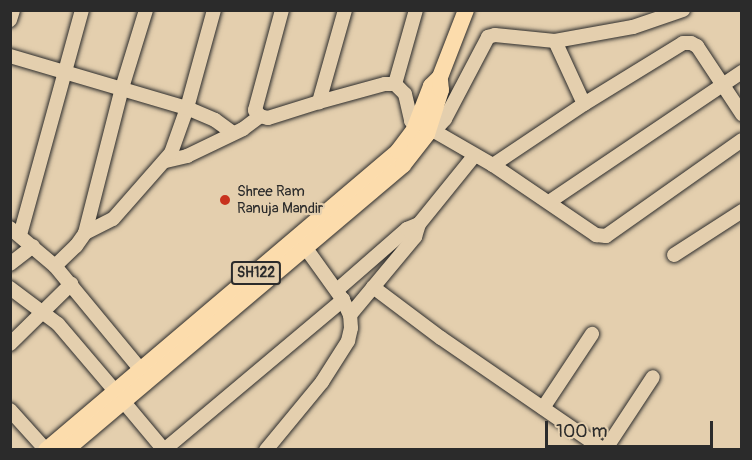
<!DOCTYPE html>
<style>
body{margin:0}
#map{position:relative;width:752px;height:460px;overflow:hidden;background:#e4cfae;font-family:Pangolin,sans-serif}
div>[style]{position:absolute}
.roads{filter:drop-shadow(0 0 2px #2b2b2b) drop-shadow(0 0 2px #2b2b2b)}
.minor>*{height:14px;margin:-7px;padding:0 7px;transform-origin:7px;border-radius:7px;background:#e4cfae}
.major>*{height:16px;margin:-8px;padding:0 8px;transform-origin:8px;border-radius:8px;background:#fcdcac}
.dots>*{width:16px;height:16px;translate:-50% -50%;box-sizing:border-box;border:3px solid #e4cfae;border-radius:50%}
span{translate:-50% -50%;white-space:nowrap;text-align:center;line-height:1.15;-webkit-text-stroke:4.5px #e4cfae;paint-order:stroke}
.shield-label span{padding:2px 4px;background:#e4cfae;border:2px solid;border-radius:4px;-webkit-text-stroke-width:0}
.shield-label{font-size:14px;color:#2b2b2b;font-weight:700}
.poi-label{font-size:15px;color:#2b2b2b}
.left{translate:0 -50%;text-align:left}
.frame{position:absolute;inset:0;border:12px solid #2b2b2b;pointer-events:none}
.scale{position:absolute;left:545px;top:421px;width:168px;height:27px;box-sizing:border-box;border:3px solid #2b2b2b;border-top:0;padding-left:8px;font-size:18px;line-height:21px;white-space:nowrap;color:#2b2b2b;-webkit-text-stroke:4px #e4cfae;paint-order:stroke}
</style>
<div id="map">
<div class="roads">
<div class="minor">
<div style="left:282px;top:10px;width:104px;rotate:105.1deg"></div>
<div style="left:255px;top:110px;width:8px;rotate:50deg"></div>
<div style="left:260px;top:116px;width:8px;rotate:14deg"></div>
<div style="left:268px;top:118px;width:53px;rotate:-17.4deg"></div>
<div style="left:345px;top:10px;width:96px;rotate:105.8deg"></div>
<div style="left:319px;top:102px;width:68px;rotate:-15.3deg"></div>
<div style="left:385px;top:84px;width:10px"></div>
<div style="left:395px;top:84px;width:14px;rotate:45deg"></div>
<div style="left:405px;top:94px;width:28px;rotate:77deg"></div>
<div style="left:411px;top:121px;width:21px;rotate:39deg"></div>
<div style="left:427px;top:134px;width:8px;rotate:-23deg"></div>
<div style="left:434px;top:131px;width:16px;rotate:-47deg"></div>
<div style="left:445px;top:119px;width:93px;rotate:-62.3deg"></div>
<div style="left:488px;top:37px;width:7px;rotate:-16deg"></div>
<div style="left:495px;top:35px;width:60px;rotate:5.7deg"></div>
<div style="left:555px;top:41px;width:79px;rotate:-10.2deg"></div>
<div style="left:633px;top:27px;width:53px;rotate:-18.8deg"></div>
<div style="left:10px;top:20px;width:10px;rotate:-73deg"></div>
<div style="left:555px;top:41px;width:69px;rotate:65.3deg"></div>
<div style="left:584px;top:104px;width:116px;rotate:-31.6deg"></div>
<div style="left:683px;top:43px;width:8px"></div>
<div style="left:691px;top:43px;width:7px;rotate:27deg"></div>
<div style="left:697px;top:46px;width:82px;rotate:56.5deg"></div>
<div style="left:10px;top:56px;width:184px;rotate:16.4deg"></div>
<div style="left:187px;top:108px;width:30px;rotate:23deg"></div>
<div style="left:215px;top:120px;width:22px;rotate:36deg"></div>
<div style="left:395px;top:84px;width:77px;rotate:-74.2deg"></div>
<div style="left:434px;top:131px;width:68px;rotate:30deg"></div>
<div style="left:493px;top:165px;width:125px;rotate:34.2deg"></div>
<div style="left:596px;top:235px;width:10px;rotate:6deg"></div>
<div style="left:606px;top:236px;width:166px;rotate:-35.2deg"></div>
<div style="left:166px;top:161px;width:22px;rotate:-13deg"></div>
<div style="left:187px;top:156px;width:62px;rotate:-25.7deg"></div>
<div style="left:243px;top:129px;width:21px;rotate:-37deg"></div>
<div style="left:493px;top:165px;width:110px;rotate:-33.8deg"></div>
<div style="left:549px;top:202px;width:233px;rotate:-34deg"></div>
<div style="left:10px;top:228px;width:59px;rotate:40.2deg"></div>
<div style="left:55px;top:266px;width:143px;rotate:50.4deg"></div>
<div style="left:85px;top:233px;width:150px;rotate:-75.7deg"></div>
<div style="left:122px;top:88px;width:82px;rotate:-72.9deg"></div>
<div style="left:20px;top:235px;width:233px;rotate:-74.6deg"></div>
<div style="left:674px;top:255px;width:81px;rotate:-32.9deg"></div>
<div style="left:10px;top:264px;width:29px;rotate:-38deg"></div>
<div style="left:55px;top:266px;width:29px;rotate:-44deg"></div>
<div style="left:76px;top:246px;width:16px;rotate:-55deg"></div>
<div style="left:85px;top:233px;width:31px;rotate:-27deg"></div>
<div style="left:113px;top:219px;width:88px;rotate:-48.7deg"></div>
<div style="left:171px;top:153px;width:48px;rotate:-70.4deg"></div>
<div style="left:187px;top:108px;width:102px;rotate:-74.6deg"></div>
<div style="left:373px;top:287px;width:85px;rotate:36.9deg"></div>
<div style="left:441px;top:338px;width:198px;rotate:34.5deg"></div>
<div style="left:10px;top:288px;width:60px;rotate:36.9deg"></div>
<div style="left:58px;top:324px;width:88px;rotate:49.6deg"></div>
<div style="left:337px;top:290px;width:93px;rotate:-41.1deg"></div>
<div style="left:407px;top:229px;width:13px;rotate:-23deg"></div>
<div style="left:350px;top:315px;width:102px;rotate:-50.2deg"></div>
<div style="left:415px;top:237px;width:14px;rotate:-73deg"></div>
<div style="left:419px;top:224px;width:87px;rotate:-51deg"></div>
<div style="left:10px;top:344px;width:86px;rotate:-44.5deg"></div>
<div style="left:123px;top:401px;width:64px;rotate:50.1deg"></div>
<div style="left:543px;top:408px;width:89px;rotate:-56.5deg"></div>
<div style="left:10px;top:410px;width:54px;rotate:48deg"></div>
<div style="left:164px;top:450px;width:234px;rotate:-40deg"></div>
<div style="left:266px;top:450px;width:88px;rotate:-50.5deg"></div>
<div style="left:322px;top:382px;width:49px;rotate:-57.6deg"></div>
<div style="left:348px;top:341px;width:13px;rotate:-77deg"></div>
<div style="left:351px;top:328px;width:13px;rotate:-94deg"></div>
<div style="left:350px;top:315px;width:17px;rotate:-115deg"></div>
<div style="left:343px;top:300px;width:74px;rotate:-125.6deg"></div>
<div style="left:605px;top:450px;width:87px;rotate:-56.7deg"></div>
</div>
<div class="major">
<div style="left:46px;top:450px;width:462px;rotate:-40.3deg"></div>
<div style="left:398px;top:151px;width:26px;rotate:-53deg"></div>
<div style="left:414px;top:130px;width:47px;rotate:-68.9deg"></div>
<div style="left:431px;top:86px;width:13px;rotate:-45deg"></div>
<div style="left:440px;top:77px;width:72px;rotate:-68.8deg"></div>
<div style="left:66px;top:450px;width:441px;rotate:-40.2deg"></div>
<div style="left:403px;top:165px;width:39px;rotate:-52deg"></div>
<div style="left:427px;top:134px;width:46px;rotate:-72.3deg"></div>
<div style="left:441px;top:90px;width:9px;rotate:-96deg"></div>
</div>
</div>
<div class="dots">
<div style="left:225px;top:200px;background:#c8321e"></div>
</div>
<div class="shield-label">
<span style="left:256px;top:273px">SH122</span>
</div>
<div class="poi-label">
<span class="left" style="left:237px;top:200px">Shree Ram<br>Ranuja Mandir</span>
</div>
<div class="frame"></div>
<div class="scale">100 m</div>
</div>
